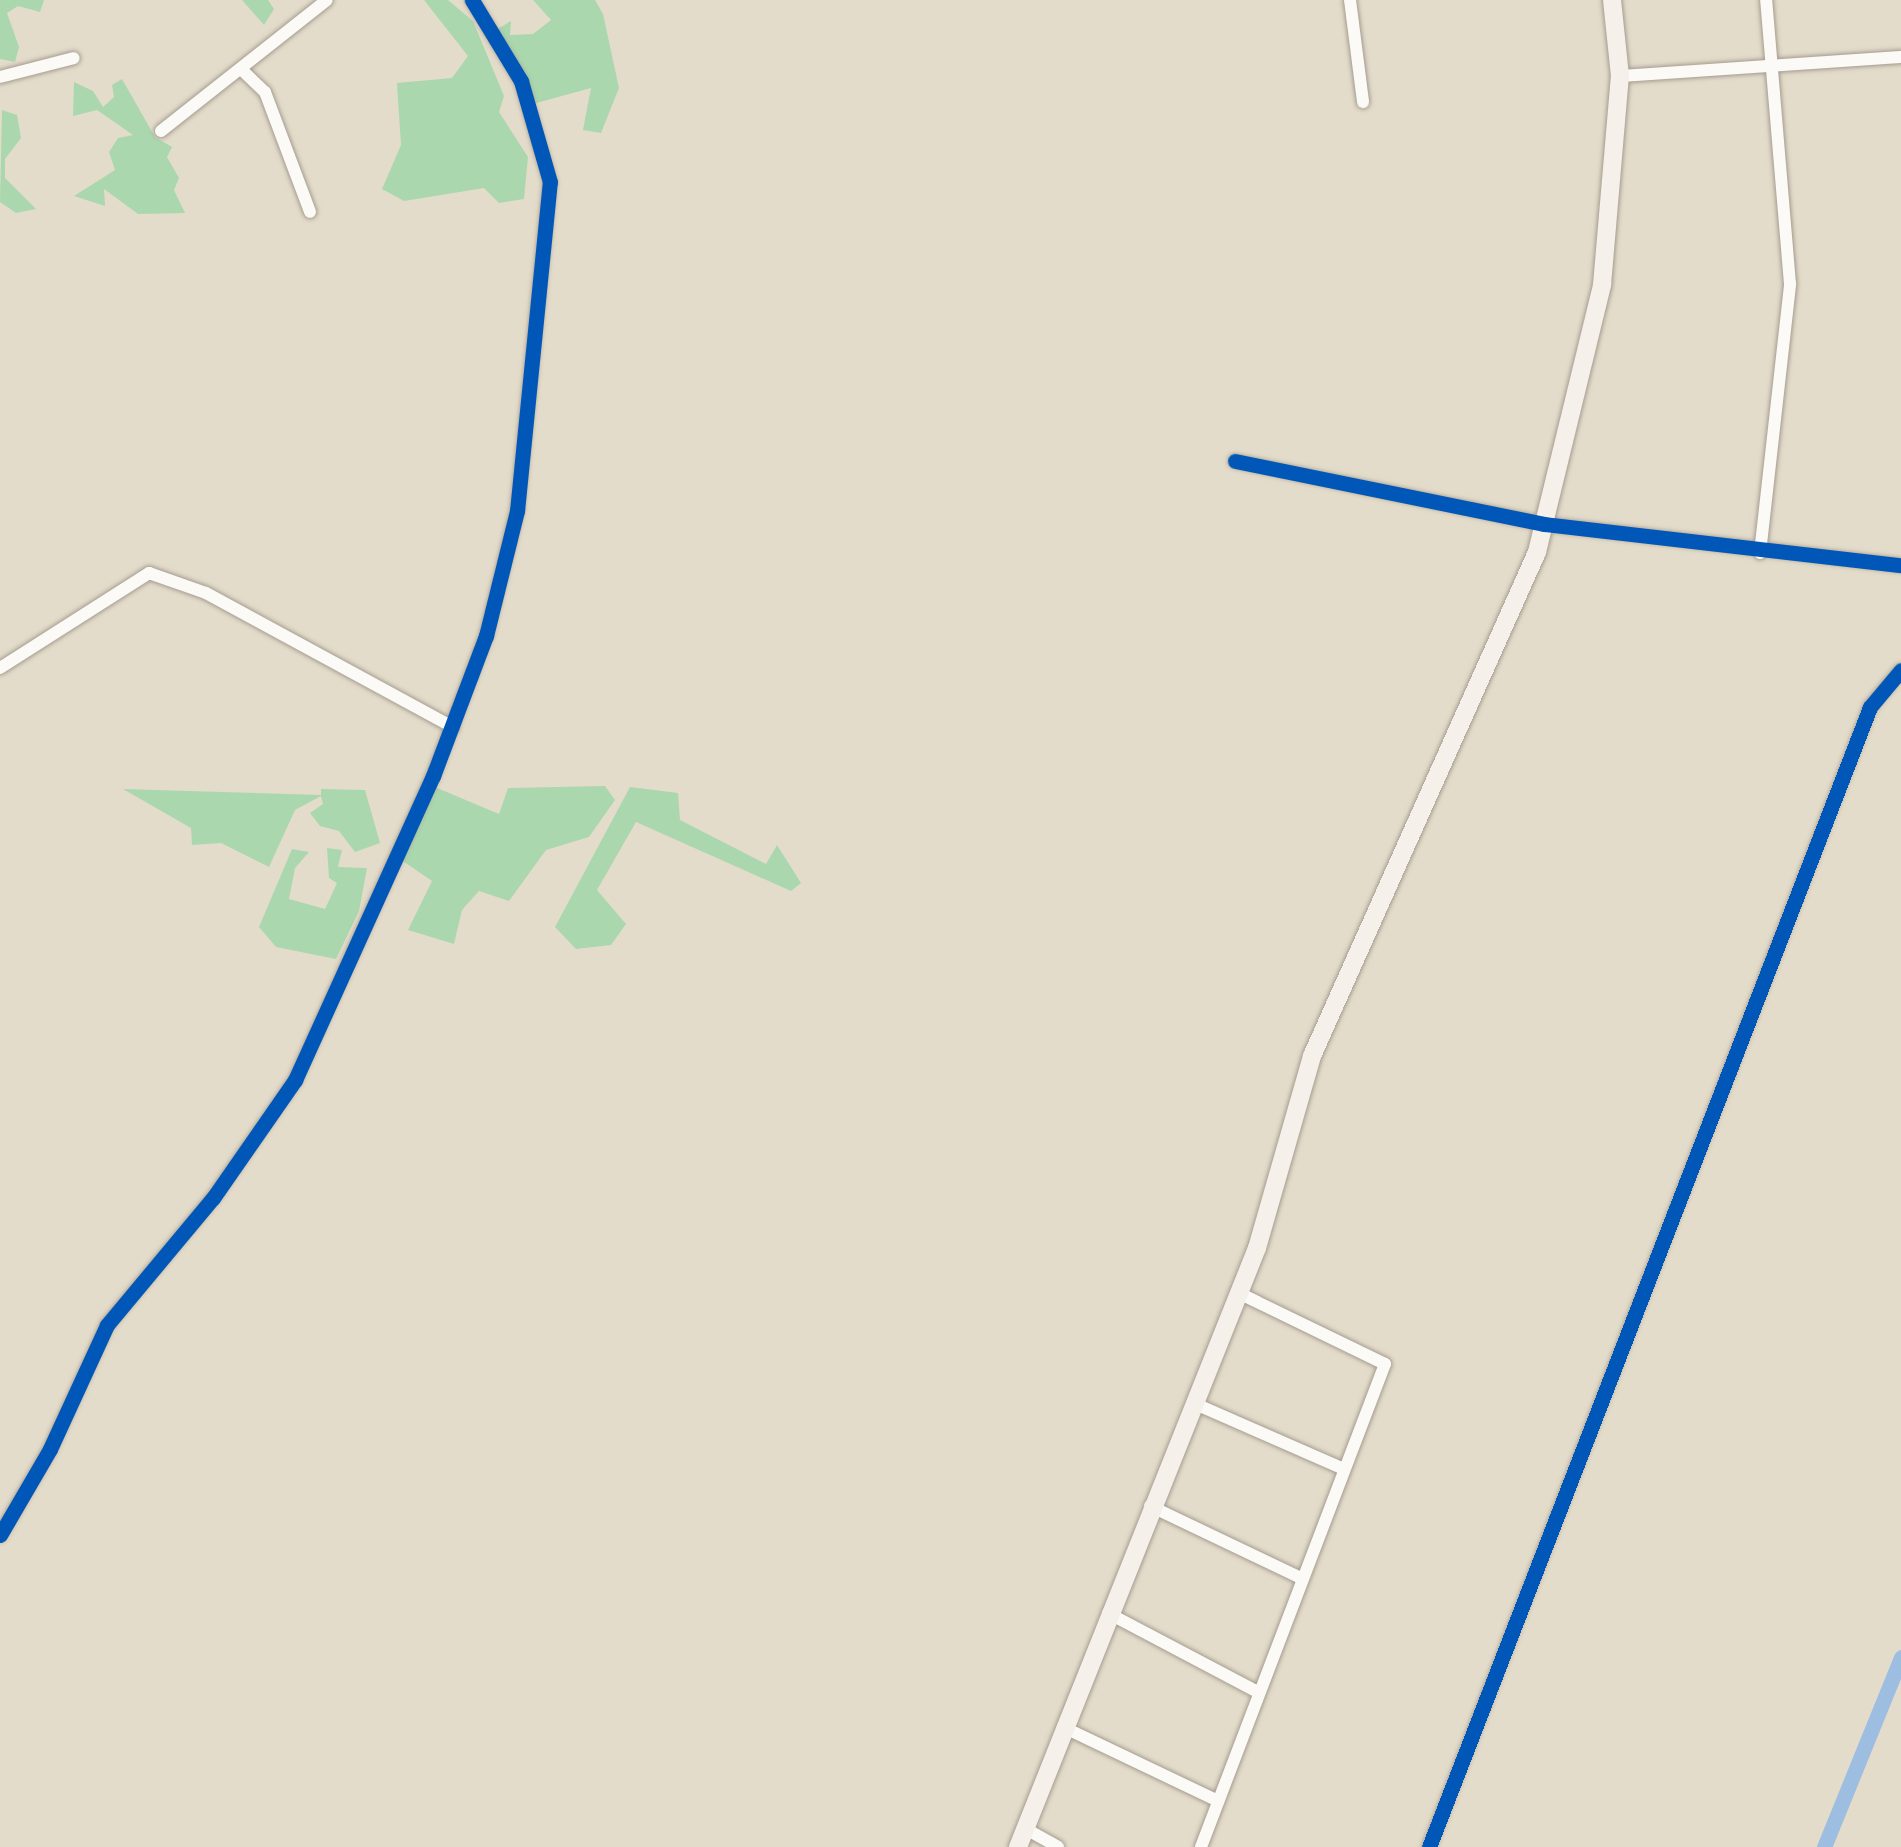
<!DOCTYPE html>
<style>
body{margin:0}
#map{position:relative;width:1901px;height:1847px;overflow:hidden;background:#e4dcca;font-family:"Architects Daughter",sans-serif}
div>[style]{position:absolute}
.green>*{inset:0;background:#abd7ae}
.canal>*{height:15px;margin:-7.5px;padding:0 7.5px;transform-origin:7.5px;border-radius:7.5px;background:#9dbee1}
.roads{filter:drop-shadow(0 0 2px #a49d91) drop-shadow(0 0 2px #a49d91)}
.street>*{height:12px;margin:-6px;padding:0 6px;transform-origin:6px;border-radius:6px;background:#fbfaf7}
.secondary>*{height:18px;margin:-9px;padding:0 9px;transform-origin:9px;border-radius:9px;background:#f5f0e9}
.cycleway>*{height:15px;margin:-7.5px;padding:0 7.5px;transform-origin:7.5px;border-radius:7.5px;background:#0057b8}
span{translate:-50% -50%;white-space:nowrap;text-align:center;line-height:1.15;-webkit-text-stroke:8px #f7f3e8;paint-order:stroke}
</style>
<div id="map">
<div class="green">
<div style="clip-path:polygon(0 0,44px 0,40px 12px,18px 6px,7px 13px,19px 47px,15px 62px,0 59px)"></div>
<div style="clip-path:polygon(242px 0,268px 0,274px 9px,264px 25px)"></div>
<div style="clip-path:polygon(424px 0,448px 0,473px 21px,504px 96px,499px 112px,528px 157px,524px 199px,499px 203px,484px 188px,404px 201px,382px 189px,401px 145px,397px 83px,452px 78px,468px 56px)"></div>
<div style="clip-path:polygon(533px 0,595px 0,603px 14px,619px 88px,601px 133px,583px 130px,591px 88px,529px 105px,493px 32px,511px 21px,510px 35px,533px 34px,551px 20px)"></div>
<div style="clip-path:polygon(122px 79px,155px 137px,172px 147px,167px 157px,179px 178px,174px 190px,185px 213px,138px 214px,104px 189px,105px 206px,74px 196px,115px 170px,109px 152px,118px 138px,133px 135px,97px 110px,73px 116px,74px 82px,93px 91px,103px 107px,114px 97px,112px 85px)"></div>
<div style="clip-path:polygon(2px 110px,17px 115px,21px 138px,5px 159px,5px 178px,36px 209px,16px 213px,0 202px)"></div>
<div style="clip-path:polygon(430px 785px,499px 814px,508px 788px,605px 786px,615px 800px,589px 837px,546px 850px,509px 901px,479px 891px,462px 910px,454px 944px,408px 930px,432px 881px,397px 857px)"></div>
<div style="clip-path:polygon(630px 787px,678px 793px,680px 820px,766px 864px,777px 845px,801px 883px,791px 891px,636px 822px,597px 890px,626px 924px,611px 945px,576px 949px,555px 927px)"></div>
<div style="clip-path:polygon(123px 789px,321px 795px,321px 789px,365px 790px,380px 843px,355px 852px,339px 831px,320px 826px,310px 813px,323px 804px,321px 796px,295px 810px,269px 867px,221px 843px,192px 845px,191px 828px)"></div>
<div style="clip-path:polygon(327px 848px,342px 850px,338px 867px,367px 868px,359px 911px,336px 959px,276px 947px,259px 927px,292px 849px,309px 852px,295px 868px,289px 899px,325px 909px,337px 883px,329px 878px)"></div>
</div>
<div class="canal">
<div style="left:1824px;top:1847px;width:205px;rotate:-67.9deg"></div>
</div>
<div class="roads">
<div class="street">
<div style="left:1350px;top:0;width:103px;rotate:82.7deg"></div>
<div style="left:242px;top:70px;width:32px;rotate:44deg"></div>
<div style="left:265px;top:92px;width:128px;rotate:69.4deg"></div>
<div style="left:1620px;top:76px;width:282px;rotate:-3.9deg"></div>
<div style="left:0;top:77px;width:76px;rotate:-14.4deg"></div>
<div style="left:161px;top:131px;width:211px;rotate:-38.3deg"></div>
<div style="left:1235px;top:461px;width:315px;rotate:11.5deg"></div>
<div style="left:1544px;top:524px;width:359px;rotate:6.6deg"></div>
<div style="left:1760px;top:553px;width:271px;rotate:-83.6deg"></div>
<div style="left:1790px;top:284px;width:285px;rotate:-94.8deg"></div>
<div style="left:0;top:668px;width:177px;rotate:-32.5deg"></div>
<div style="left:149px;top:573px;width:60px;rotate:19.3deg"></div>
<div style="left:206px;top:593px;width:281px;rotate:28.5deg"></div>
<div style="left:1193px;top:1403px;width:163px;rotate:23.6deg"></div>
<div style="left:1150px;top:1506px;width:165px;rotate:25.5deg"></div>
<div style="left:0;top:1535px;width:99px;rotate:-59.8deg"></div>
<div style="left:50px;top:1449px;width:136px;rotate:-65.3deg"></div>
<div style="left:107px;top:1325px;width:165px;rotate:-50.2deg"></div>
<div style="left:213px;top:1198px;width:144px;rotate:-55.2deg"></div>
<div style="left:295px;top:1080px;width:334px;rotate:-65.6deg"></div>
<div style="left:433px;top:776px;width:150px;rotate:-69.3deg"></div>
<div style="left:486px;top:636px;width:129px;rotate:-76.1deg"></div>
<div style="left:517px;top:511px;width:331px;rotate:-84.3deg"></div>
<div style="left:550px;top:182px;width:105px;rotate:-106deg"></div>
<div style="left:521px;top:81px;width:95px;rotate:-121.2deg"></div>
<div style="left:1108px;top:1613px;width:170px;rotate:27.8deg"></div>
<div style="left:1063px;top:1727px;width:172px;rotate:25.5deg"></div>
<div style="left:1024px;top:1828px;width:39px;rotate:29deg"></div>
<div style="left:1201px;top:1847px;width:517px;rotate:-69.15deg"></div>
<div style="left:1385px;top:1364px;width:162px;rotate:-154.1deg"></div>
<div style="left:1429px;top:1847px;width:1222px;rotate:-68.85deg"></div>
<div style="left:1870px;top:707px;width:48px;rotate:-50deg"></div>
</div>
<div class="secondary">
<div style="left:1018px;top:1847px;width:645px;rotate:-68.25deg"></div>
<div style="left:1257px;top:1248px;width:200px;rotate:-74deg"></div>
<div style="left:1312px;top:1056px;width:552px;rotate:-65.94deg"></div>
<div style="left:1537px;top:552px;width:275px;rotate:-76.3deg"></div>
<div style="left:1602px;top:285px;width:210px;rotate:-85.1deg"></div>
<div style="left:1620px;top:76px;width:76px;rotate:-96deg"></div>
</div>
</div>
<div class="cycleway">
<div style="left:1235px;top:461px;width:315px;rotate:11.5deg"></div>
<div style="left:1544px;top:524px;width:359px;rotate:6.6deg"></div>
<div style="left:0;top:1535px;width:99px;rotate:-59.8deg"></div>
<div style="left:50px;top:1449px;width:136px;rotate:-65.3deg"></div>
<div style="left:107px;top:1325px;width:165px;rotate:-50.2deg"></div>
<div style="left:213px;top:1198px;width:144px;rotate:-55.2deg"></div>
<div style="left:295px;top:1080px;width:334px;rotate:-65.6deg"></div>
<div style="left:433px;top:776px;width:150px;rotate:-69.3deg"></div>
<div style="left:486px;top:636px;width:129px;rotate:-76.1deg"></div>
<div style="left:517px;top:511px;width:331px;rotate:-84.3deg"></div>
<div style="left:550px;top:182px;width:105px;rotate:-106deg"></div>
<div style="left:521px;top:81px;width:95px;rotate:-121.2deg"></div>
<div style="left:1429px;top:1847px;width:1222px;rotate:-68.85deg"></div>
<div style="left:1870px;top:707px;width:48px;rotate:-50deg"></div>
</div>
</div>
